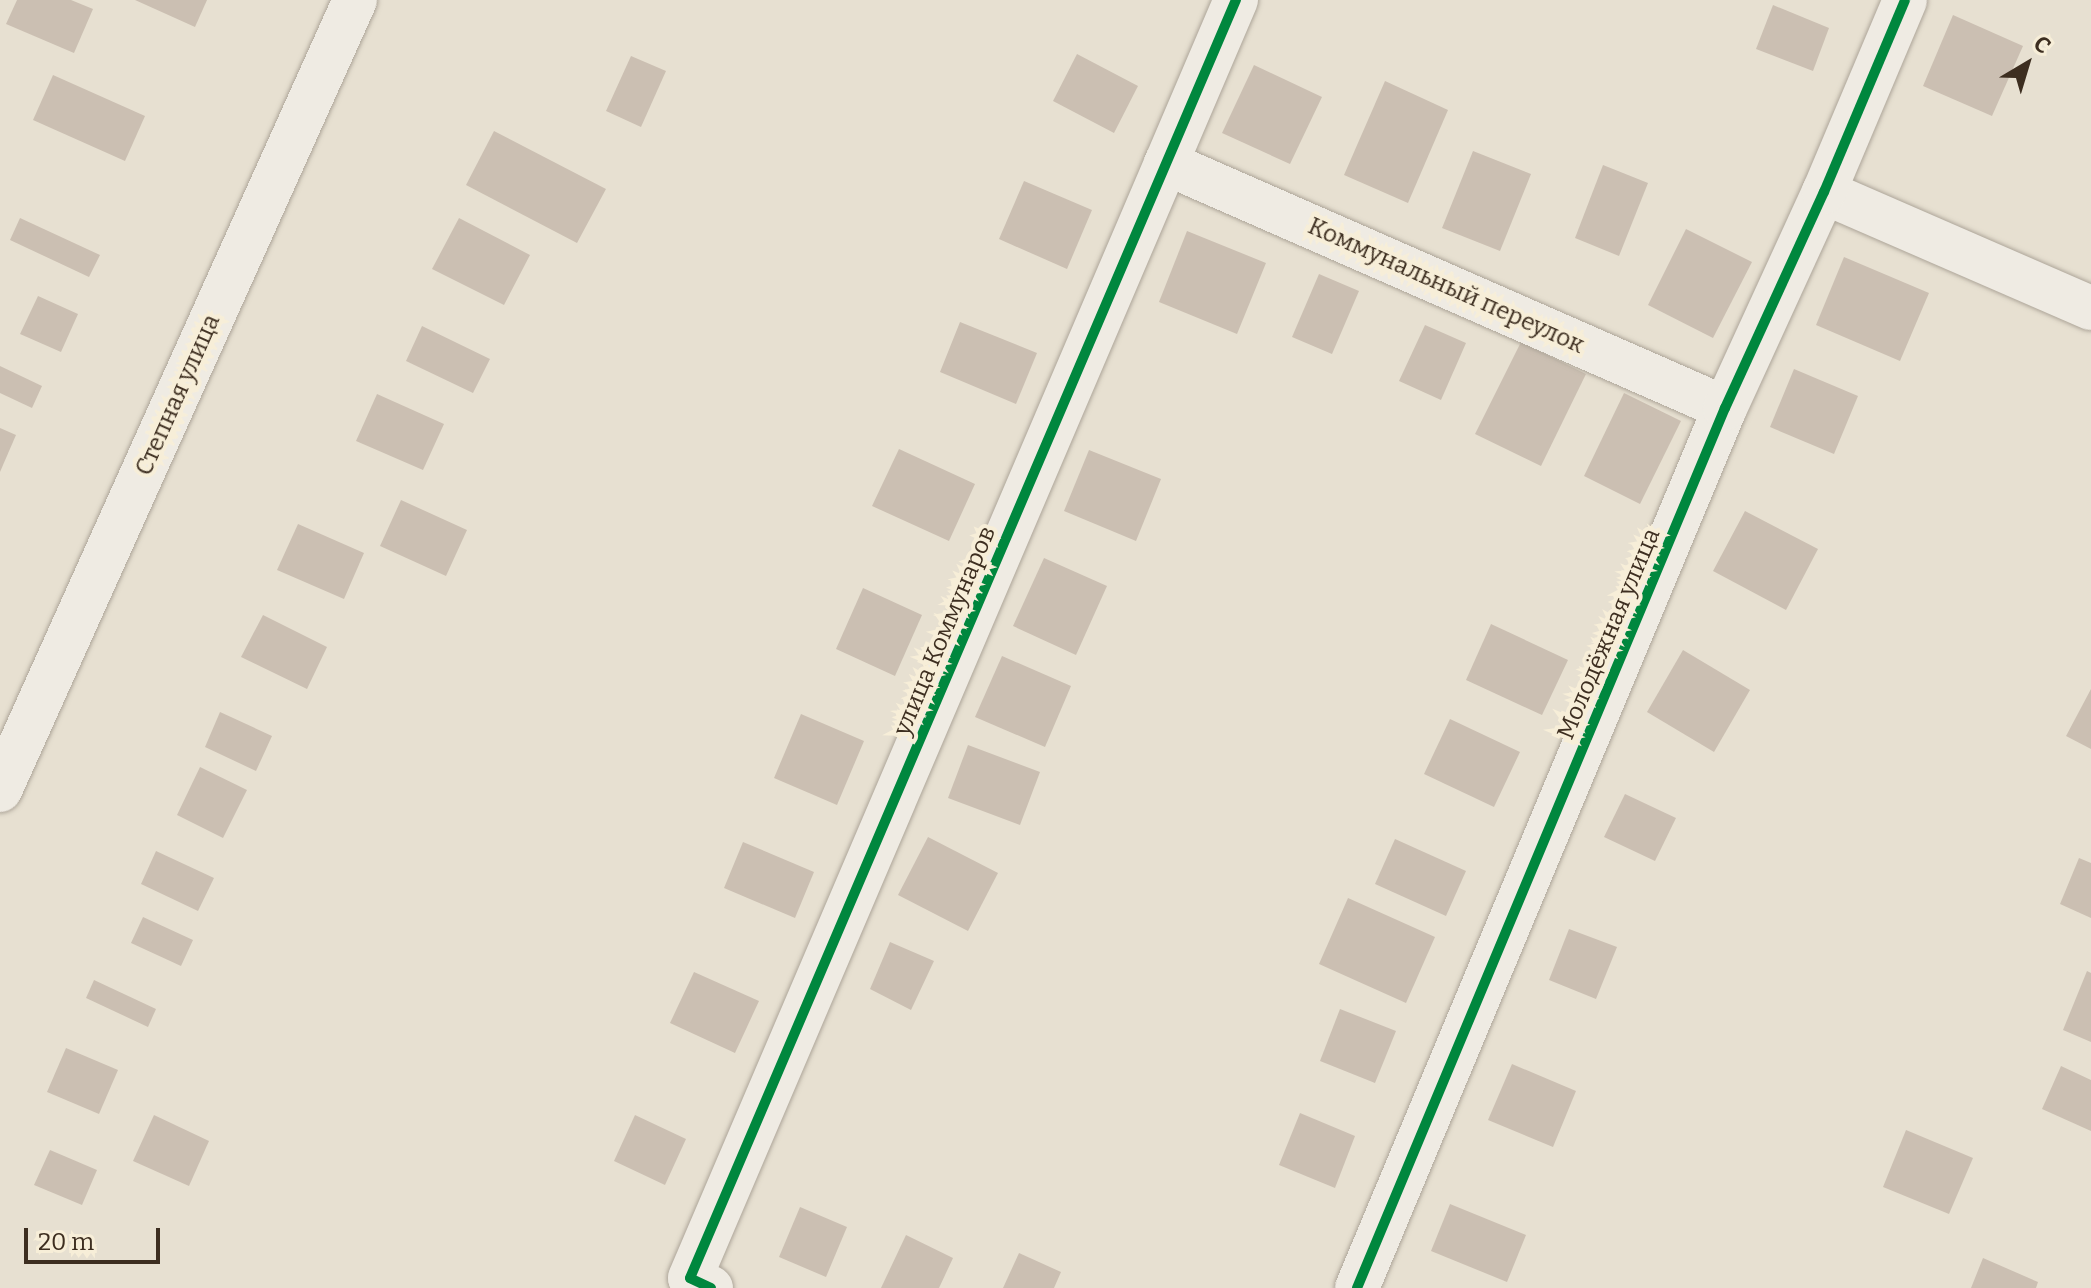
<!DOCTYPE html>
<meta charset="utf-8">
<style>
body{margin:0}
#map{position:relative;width:2091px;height:1288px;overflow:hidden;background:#e7e0d1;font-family:Bitter,serif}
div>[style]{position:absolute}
.building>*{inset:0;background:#cbbfb2}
.roads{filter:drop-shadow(0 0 2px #ada599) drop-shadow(0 0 2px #ada599)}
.minor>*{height:44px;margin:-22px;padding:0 22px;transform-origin:22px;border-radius:22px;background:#efebe3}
.cycleway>*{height:10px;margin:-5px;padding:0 5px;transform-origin:5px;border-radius:5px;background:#00873e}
span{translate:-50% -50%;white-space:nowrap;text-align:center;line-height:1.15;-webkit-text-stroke:8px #f7eed8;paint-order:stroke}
.street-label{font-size:24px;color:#3d2e20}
.north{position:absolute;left:1987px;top:24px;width:80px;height:80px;-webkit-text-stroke:6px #f7eed8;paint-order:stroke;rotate:38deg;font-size:22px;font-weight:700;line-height:32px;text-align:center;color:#3d2e20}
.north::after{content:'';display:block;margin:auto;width:28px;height:36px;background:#3d2e20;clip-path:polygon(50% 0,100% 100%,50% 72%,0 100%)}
.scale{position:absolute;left:24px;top:1228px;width:136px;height:36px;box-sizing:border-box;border:4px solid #3d2e20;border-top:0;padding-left:10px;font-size:24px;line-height:28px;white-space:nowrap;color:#3d2e20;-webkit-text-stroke:6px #f7eed8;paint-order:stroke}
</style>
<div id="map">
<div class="building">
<div style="clip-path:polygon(17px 0,71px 0,93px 9px,74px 53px,6px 24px)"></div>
<div style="clip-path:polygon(135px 0,207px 0,195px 27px)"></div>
<div style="clip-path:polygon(1773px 5px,1829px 28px,1813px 71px,1756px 49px)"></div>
<div style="clip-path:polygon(1953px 15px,2023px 46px,1992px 116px,1923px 86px)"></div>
<div style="clip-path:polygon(1077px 54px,1138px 86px,1114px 133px,1053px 101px)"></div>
<div style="clip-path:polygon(631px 56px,666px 71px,641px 127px,606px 111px)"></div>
<div style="clip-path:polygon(1254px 65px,1322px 97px,1290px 164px,1222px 133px)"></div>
<div style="clip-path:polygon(53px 75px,145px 116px,125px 161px,33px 120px)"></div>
<div style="clip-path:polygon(1385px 81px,1448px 110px,1408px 203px,1344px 175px)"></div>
<div style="clip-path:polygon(494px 131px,606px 189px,577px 243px,466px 185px)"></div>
<div style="clip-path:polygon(1473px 151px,1531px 174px,1500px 251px,1442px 228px)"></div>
<div style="clip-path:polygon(1603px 165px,1648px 183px,1619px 256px,1575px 238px)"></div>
<div style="clip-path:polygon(1024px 181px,1092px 210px,1067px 269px,999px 239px)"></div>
<div style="clip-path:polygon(20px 218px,100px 255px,89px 277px,10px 240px)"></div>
<div style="clip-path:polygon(459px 218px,530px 255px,504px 305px,432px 269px)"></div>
<div style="clip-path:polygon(1686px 229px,1752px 262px,1713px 338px,1648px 305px)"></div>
<div style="clip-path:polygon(1187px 231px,1266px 263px,1237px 334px,1159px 302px)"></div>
<div style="clip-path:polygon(1844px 257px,1929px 293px,1900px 361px,1816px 325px)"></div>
<div style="clip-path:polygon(1319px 274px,1359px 291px,1332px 354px,1292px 337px)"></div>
<div style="clip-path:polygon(38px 296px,78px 314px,61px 352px,20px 334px)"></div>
<div style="clip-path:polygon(960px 322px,1037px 353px,1016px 404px,940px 372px)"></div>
<div style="clip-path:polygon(1425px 325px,1466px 343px,1441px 400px,1399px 381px)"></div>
<div style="clip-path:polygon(422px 326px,490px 359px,473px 393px,406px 361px)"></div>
<div style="clip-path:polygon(1521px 342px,1586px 374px,1541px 466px,1475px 434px)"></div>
<div style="clip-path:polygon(0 366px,42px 386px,32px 408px,0 393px)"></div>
<div style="clip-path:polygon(1794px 369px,1858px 396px,1834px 454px,1770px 427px)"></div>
<div style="clip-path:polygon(1624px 393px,1681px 421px,1640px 504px,1584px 476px)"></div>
<div style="clip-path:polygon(377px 394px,444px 424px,423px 470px,356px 441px)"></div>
<div style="clip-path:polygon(0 428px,16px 435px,0 472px)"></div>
<div style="clip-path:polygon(899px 449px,975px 484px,949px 541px,872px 506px)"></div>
<div style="clip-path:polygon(1089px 450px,1161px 479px,1136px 541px,1064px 511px)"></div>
<div style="clip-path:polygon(401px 500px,467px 530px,446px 576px,380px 546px)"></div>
<div style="clip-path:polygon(1745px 511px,1818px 549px,1786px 610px,1713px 571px)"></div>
<div style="clip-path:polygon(298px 524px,364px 553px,344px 599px,277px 570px)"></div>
<div style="clip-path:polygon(1044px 558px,1107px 586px,1076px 655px,1013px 626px)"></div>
<div style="clip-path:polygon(863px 588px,922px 615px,895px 676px,836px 649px)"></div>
<div style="clip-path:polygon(263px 615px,327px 647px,307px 689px,241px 657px)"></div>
<div style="clip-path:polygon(1491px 624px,1568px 660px,1542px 715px,1466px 680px)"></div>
<div style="clip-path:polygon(1683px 650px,1750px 690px,1714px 752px,1647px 712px)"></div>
<div style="clip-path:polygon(1002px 656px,1071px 686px,1045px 747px,975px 717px)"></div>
<div style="clip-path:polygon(2091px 689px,2091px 749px,2066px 736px)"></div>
<div style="clip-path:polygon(220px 712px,272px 736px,256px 771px,205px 747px)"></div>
<div style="clip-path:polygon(801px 714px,864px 741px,837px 805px,774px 778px)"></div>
<div style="clip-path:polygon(1450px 719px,1520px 752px,1494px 807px,1424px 774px)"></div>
<div style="clip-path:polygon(968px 745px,1040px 772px,1020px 825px,948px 798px)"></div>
<div style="clip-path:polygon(200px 767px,247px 790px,223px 838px,177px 815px)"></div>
<div style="clip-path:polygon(1625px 794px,1676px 818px,1655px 861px,1604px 837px)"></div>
<div style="clip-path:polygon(928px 837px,998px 873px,968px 931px,898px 895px)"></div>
<div style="clip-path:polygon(1395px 839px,1466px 871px,1446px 916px,1375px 884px)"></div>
<div style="clip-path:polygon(743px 842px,814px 872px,795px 918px,724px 888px)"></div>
<div style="clip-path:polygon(156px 851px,214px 878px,198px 911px,141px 884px)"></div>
<div style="clip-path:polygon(2079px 858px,2091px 863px,2091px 918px,2060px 904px)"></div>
<div style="clip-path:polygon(1348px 898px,1435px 937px,1406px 1003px,1319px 964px)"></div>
<div style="clip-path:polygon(143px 917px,193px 940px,181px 966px,131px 943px)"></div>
<div style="clip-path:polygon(1569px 929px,1617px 947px,1596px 999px,1549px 980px)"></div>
<div style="clip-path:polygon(890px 942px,934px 961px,911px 1010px,870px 989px)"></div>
<div style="clip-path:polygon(2087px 971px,2091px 973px,2091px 1042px,2063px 1030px)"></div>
<div style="clip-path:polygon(694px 972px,759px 1001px,735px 1053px,670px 1023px)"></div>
<div style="clip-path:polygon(94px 980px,156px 1009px,148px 1027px,86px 998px)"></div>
<div style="clip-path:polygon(1340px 1009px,1396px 1031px,1375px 1083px,1320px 1061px)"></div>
<div style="clip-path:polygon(66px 1048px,118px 1070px,99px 1114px,47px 1092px)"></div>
<div style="clip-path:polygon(1512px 1064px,1576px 1091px,1553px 1147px,1488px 1120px)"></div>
<div style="clip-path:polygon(2061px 1066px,2091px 1080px,2091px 1131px,2042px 1109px)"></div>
<div style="clip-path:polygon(1300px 1113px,1355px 1136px,1335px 1188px,1279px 1165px)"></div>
<div style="clip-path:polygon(154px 1115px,209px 1141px,189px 1186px,133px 1161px)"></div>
<div style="clip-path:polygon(635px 1115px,686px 1139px,665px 1185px,614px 1161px)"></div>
<div style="clip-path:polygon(1906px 1130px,1973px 1158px,1949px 1214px,1883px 1187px)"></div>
<div style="clip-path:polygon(50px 1150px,97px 1170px,82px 1205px,34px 1185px)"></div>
<div style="clip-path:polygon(1450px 1204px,1526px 1235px,1507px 1282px,1431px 1251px)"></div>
<div style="clip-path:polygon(800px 1207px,847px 1227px,826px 1277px,779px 1257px)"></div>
<div style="clip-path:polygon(906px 1235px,953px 1258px,939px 1288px,881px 1288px)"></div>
<div style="clip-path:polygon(1019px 1253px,1061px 1272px,1054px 1288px,1003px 1288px)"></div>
<div style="clip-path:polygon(1983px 1258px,2038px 1282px,2036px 1288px,1971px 1288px)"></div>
</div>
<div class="roads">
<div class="minor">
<div style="left:1166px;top:163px;width:610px;rotate:23.67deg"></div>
<div style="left:1824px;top:192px;width:291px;rotate:23.5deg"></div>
<div style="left:0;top:790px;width:866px;rotate:-65.8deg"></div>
<div style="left:711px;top:1288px;width:23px;rotate:-155deg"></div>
<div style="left:690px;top:1278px;width:1390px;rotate:-66.87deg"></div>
<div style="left:1357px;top:1288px;width:954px;rotate:-67.31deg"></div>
<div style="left:1725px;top:408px;width:238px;rotate:-65.4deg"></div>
<div style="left:1824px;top:192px;width:208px;rotate:-67.1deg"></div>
</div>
</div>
<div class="cycleway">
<div style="left:711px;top:1288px;width:23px;rotate:-155deg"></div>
<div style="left:690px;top:1278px;width:1390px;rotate:-66.87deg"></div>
<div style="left:1357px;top:1288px;width:954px;rotate:-67.31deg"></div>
<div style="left:1725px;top:408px;width:238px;rotate:-65.4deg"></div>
<div style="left:1824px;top:192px;width:208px;rotate:-67.1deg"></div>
</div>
<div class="street-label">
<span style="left:1446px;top:286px;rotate:24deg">Коммунальный переулок</span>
<span style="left:178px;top:395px;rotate:-66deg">Степная улица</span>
<span style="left:945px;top:631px;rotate:-67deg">улица Коммунаров</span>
<span style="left:1609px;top:634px;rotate:-67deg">Молодёжная улица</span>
</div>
<div class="north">С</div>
<div class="scale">20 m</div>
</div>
